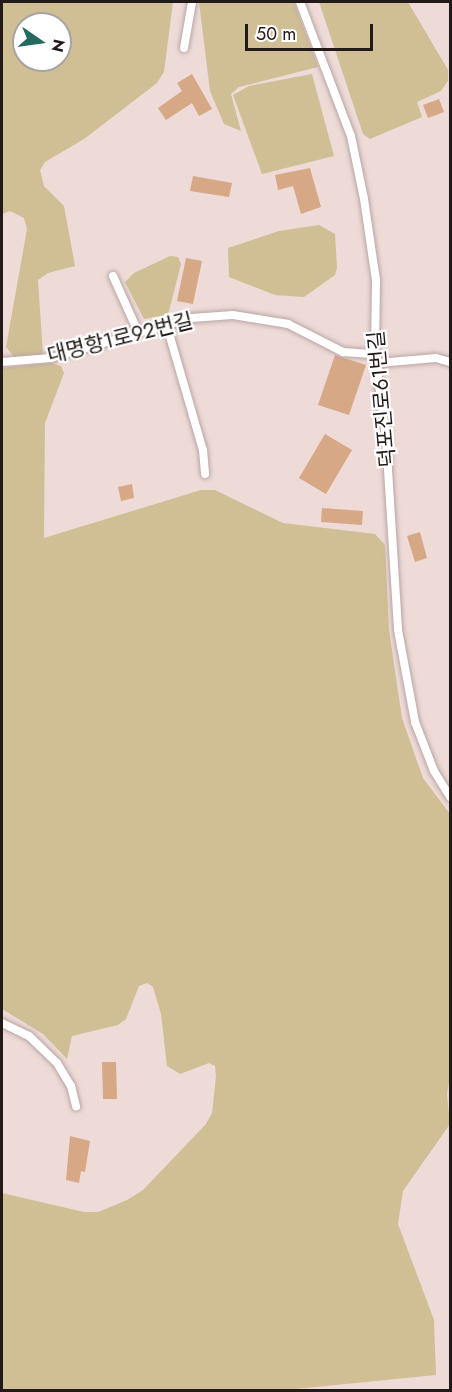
<!DOCTYPE html>
<meta charset="utf-8">
<style>
body{margin:0}
#map{position:relative;width:452px;height:1392px;overflow:hidden;background:#eedad7;font-family:Jost,"Noto Sans KR",sans-serif}
div>[style]{position:absolute}
.green>*{inset:0;background:#d0bf95}
.building>*{inset:0;background:#d6a886}
.roads{filter:drop-shadow(0 0 2px #b9a5a3) drop-shadow(0 0 2px #b9a5a3)}
.lane>*{height:8px;margin:-4px;padding:0 4px;transform-origin:4px;border-radius:4px;background:#fff}
span{translate:-50% -50%;white-space:nowrap;text-align:center;line-height:1.15;-webkit-text-stroke:4.5px #fff;paint-order:stroke}
.street-label{font-size:21px;color:#221a19}
.frame{position:absolute;inset:0;border:3px solid #221a19;pointer-events:none}
.north{position:absolute;left:12px;top:12px;width:60px;height:60px;box-sizing:border-box;background:#fff;border:2px solid #a7a3a3;border-radius:50%;rotate:103deg;font-size:16px;font-weight:700;line-height:24px;text-align:center;color:#221a19}
.north::after{content:'';display:block;margin:auto;width:21px;height:27px;background:#246a5e;clip-path:polygon(50% 0,100% 100%,50% 72%,0 100%)}
.scale{position:absolute;left:245px;top:24px;width:128px;height:27px;box-sizing:border-box;border:3px solid #221a19;border-top:0;padding-left:8px;font-size:18px;line-height:21px;white-space:nowrap;color:#221a19;-webkit-text-stroke:4px #fff;paint-order:stroke}
</style>
<div id="map">
<div class="green">
<div style="clip-path:polygon(evenodd,2px 2px,173px 2px,164px 72px,157px 83px,84px 139px,45px 162px,40px 170px,44px 186px,64px 206px,75px 266px,48px 273px,38px 280px,43px 355px,14px 357px,6px 347px,27px 229px,24px 218px,10px 211px,2px 214px,2px 2px,24px 24px,60px 24px,60px 60px,24px 60px,24px 24px)"></div>
<div style="clip-path:polygon(199px 2px,294px 2px,318px 67px,239px 87px,231px 94px,241px 131px,224px 124px,210px 91px)"></div>
<div style="clip-path:polygon(319px 2px,408px 2px,448px 70px,448px 81px,441px 91px,417px 102px,422px 117px,370px 139px,363px 134px)"></div>
<div style="clip-path:polygon(312px 74px,334px 156px,262px 174px,233px 95px,249px 86px)"></div>
<div style="clip-path:polygon(319px 225px,335px 234px,337px 268px,335px 275px,304px 297px,275px 295px,229px 277px,228px 248px,279px 231px)"></div>
<div style="clip-path:polygon(170px 256px,178px 257px,181px 264px,168px 315px,144px 319px,125px 282px,134px 273px)"></div>
<div style="clip-path:polygon(50px 363px,61px 366px,64px 373px,45px 423px,44px 538px,201px 490px,215px 490px,283px 523px,375px 534px,385px 545px,389px 630px,402px 718px,423px 778px,450px 814px,450px 1077px,447px 1094px,450px 1124px,403px 1191px,398px 1224px,434px 1320px,436px 1375px,286px 1390px,2px 1390px,2px 1193px,84px 1212px,98px 1212px,127px 1200px,143px 1190px,206px 1124px,212px 1113px,216px 1077px,215px 1066px,209px 1063px,180px 1074px,167px 1066px,161px 1014px,153px 987px,147px 983px,139px 986px,126px 1019px,118px 1025px,72px 1036px,67px 1059px,43px 1034px,2px 1009px,2px 368px)"></div>
</div>
<div class="building">
<div style="clip-path:polygon(192px 74px,212px 109px,199px 116px,192px 103px,166px 120px,158px 108px,182px 91px,177px 83px)"></div>
<div style="clip-path:polygon(439px 99px,444px 112px,428px 118px,423px 105px)"></div>
<div style="clip-path:polygon(310px 168px,321px 207px,301px 214px,293px 186px,278px 190px,275px 175px)"></div>
<div style="clip-path:polygon(193px 176px,232px 183px,229px 197px,190px 191px)"></div>
<div style="clip-path:polygon(186px 258px,202px 261px,193px 304px,177px 301px)"></div>
<div style="clip-path:polygon(335px 355px,366px 365px,349px 415px,318px 405px)"></div>
<div style="clip-path:polygon(325px 434px,352px 450px,326px 494px,299px 478px)"></div>
<div style="clip-path:polygon(132px 484px,134px 498px,121px 501px,118px 487px)"></div>
<div style="clip-path:polygon(322px 508px,363px 511px,362px 525px,321px 522px)"></div>
<div style="clip-path:polygon(420px 532px,427px 558px,415px 562px,407px 536px)"></div>
<div style="clip-path:polygon(102px 1062px,116px 1062px,117px 1099px,103px 1099px)"></div>
<div style="clip-path:polygon(70px 1136px,90px 1141px,85px 1172px,81px 1171px,79px 1183px,66px 1180px)"></div>
</div>
<div class="roads">
<div class="lane">
<div style="left:300px;top:2px;width:143px;rotate:69.2deg"></div>
<div style="left:351px;top:136px;width:64px;rotate:78.3deg"></div>
<div style="left:364px;top:199px;width:82px;rotate:81.6deg"></div>
<div style="left:376px;top:280px;width:74px;rotate:90.8deg"></div>
<div style="left:375px;top:354px;width:85px;rotate:82.5deg"></div>
<div style="left:386px;top:438px;width:192px;rotate:86.4deg"></div>
<div style="left:398px;top:630px;width:94px;rotate:79.5deg"></div>
<div style="left:415px;top:722px;width:53px;rotate:68.8deg"></div>
<div style="left:434px;top:771px;width:31px;rotate:58deg"></div>
<div style="left:184px;top:48px;width:47px;rotate:-80.1deg"></div>
<div style="left:113px;top:276px;width:61px;rotate:65.9deg"></div>
<div style="left:166px;top:323px;width:132px;rotate:73.8deg"></div>
<div style="left:203px;top:450px;width:24px;rotate:85deg"></div>
<div style="left:2px;top:362px;width:49px;rotate:-4.7deg"></div>
<div style="left:51px;top:358px;width:146px;rotate:-15.9deg"></div>
<div style="left:191px;top:318px;width:42px;rotate:-4.1deg"></div>
<div style="left:233px;top:315px;width:56px;rotate:9.3deg"></div>
<div style="left:288px;top:324px;width:62px;rotate:27deg"></div>
<div style="left:343px;top:352px;width:32px;rotate:4deg"></div>
<div style="left:378px;top:363px;width:58px;rotate:-4.9deg"></div>
<div style="left:436px;top:358px;width:15px;rotate:16deg"></div>
<div style="left:2px;top:1023px;width:30px;rotate:26deg"></div>
<div style="left:29px;top:1036px;width:39px;rotate:44deg"></div>
<div style="left:57px;top:1063px;width:27px;rotate:59deg"></div>
<div style="left:71px;top:1086px;width:21px;rotate:76deg"></div>
</div>
</div>
<div class="street-label">
<span style="left:120px;top:338px;rotate:-14deg">대명항1로92번길</span>
<span style="left:382px;top:399px;rotate:-95deg">덕포진로61번길</span>
</div>
<div class="frame"></div>
<div class="north">N</div>
<div class="scale">50 m</div>
</div>
